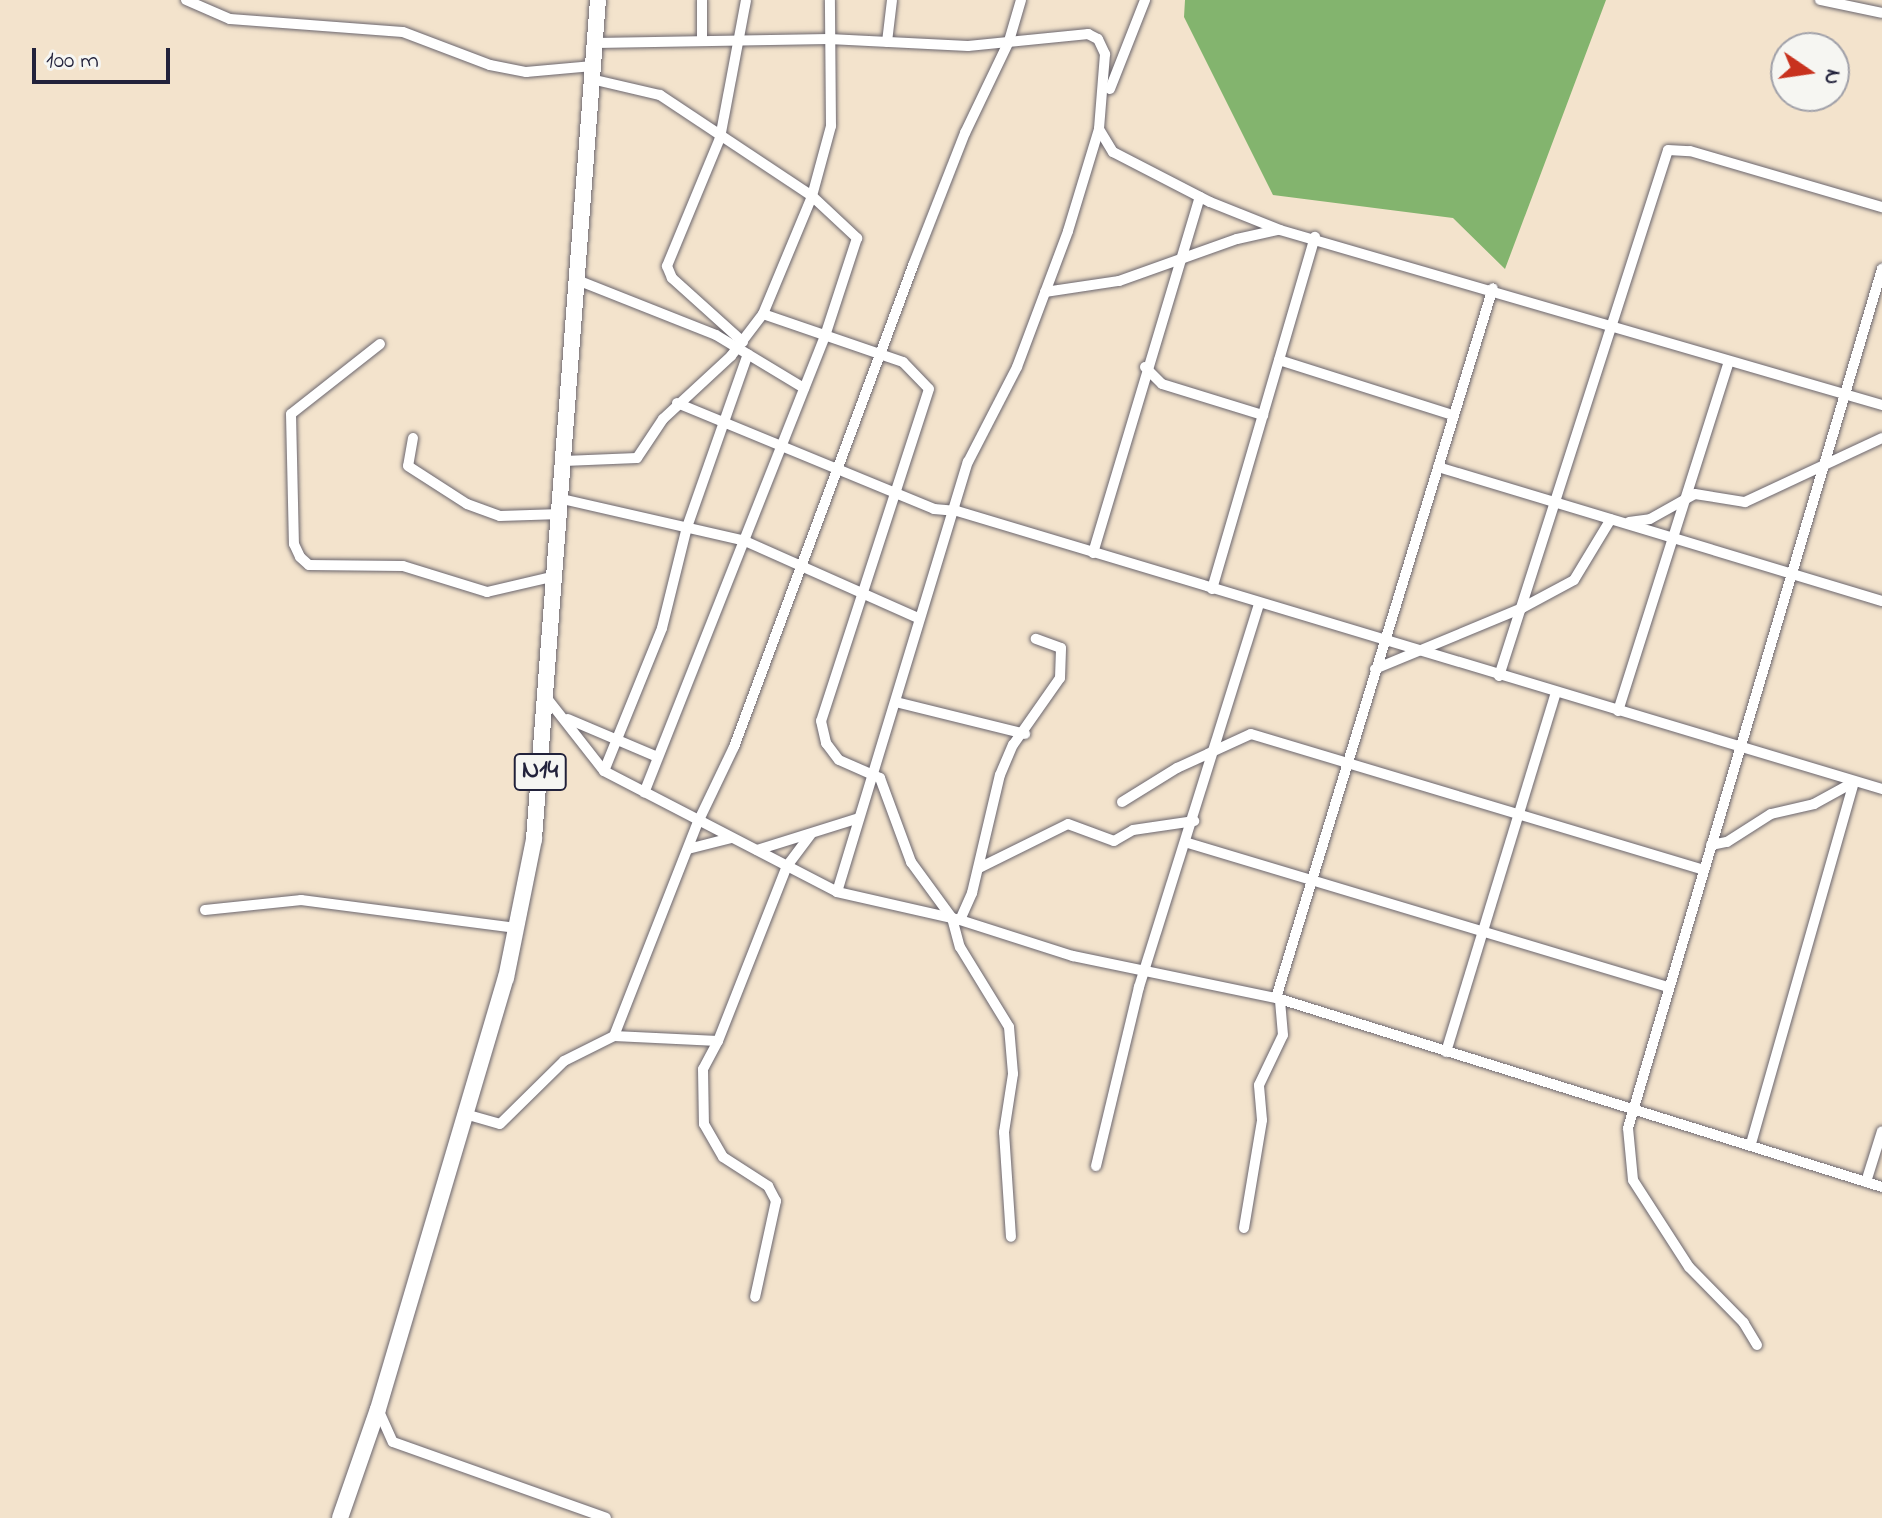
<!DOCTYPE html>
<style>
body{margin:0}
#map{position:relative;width:1882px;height:1518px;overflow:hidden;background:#f3e3cc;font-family:"Indie Flower",sans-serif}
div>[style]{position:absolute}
.forest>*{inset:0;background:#83b46e}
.roads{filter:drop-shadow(0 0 2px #6b666e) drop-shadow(0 0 2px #6b666e)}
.street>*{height:10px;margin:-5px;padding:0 5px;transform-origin:5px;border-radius:5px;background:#fff}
.primary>*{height:16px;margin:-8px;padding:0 8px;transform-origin:8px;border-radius:8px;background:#fff}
span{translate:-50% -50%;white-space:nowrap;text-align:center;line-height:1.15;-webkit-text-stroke:8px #f6f6f2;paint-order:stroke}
.shield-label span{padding:2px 6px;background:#f6f6f2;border:2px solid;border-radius:6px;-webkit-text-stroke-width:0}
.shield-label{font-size:26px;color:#22223b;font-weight:700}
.north{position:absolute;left:1770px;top:32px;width:80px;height:80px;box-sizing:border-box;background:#f6f6f2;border:2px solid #a1a1a9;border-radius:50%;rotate:103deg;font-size:22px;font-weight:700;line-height:32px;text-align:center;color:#22223b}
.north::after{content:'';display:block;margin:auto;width:28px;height:36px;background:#c8321e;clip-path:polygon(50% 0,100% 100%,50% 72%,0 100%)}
.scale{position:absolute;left:32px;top:48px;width:138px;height:36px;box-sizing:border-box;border:4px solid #22223b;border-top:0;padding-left:10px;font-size:24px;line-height:28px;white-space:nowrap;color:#22223b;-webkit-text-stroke:6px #f6f6f2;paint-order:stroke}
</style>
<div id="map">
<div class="forest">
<div style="clip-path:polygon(1185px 0,1606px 0,1505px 269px,1453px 218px,1273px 195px,1184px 17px)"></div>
</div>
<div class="roads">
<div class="street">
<div style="left:186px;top:0;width:48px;rotate:23.4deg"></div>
<div style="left:230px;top:19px;width:173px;rotate:4.3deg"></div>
<div style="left:403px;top:32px;width:93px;rotate:20.8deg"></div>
<div style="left:490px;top:65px;width:37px;rotate:11deg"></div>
<div style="left:526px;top:72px;width:67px;rotate:-5.1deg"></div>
<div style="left:702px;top:0;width:41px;rotate:90deg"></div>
<div style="left:1820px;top:0;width:63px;rotate:11.8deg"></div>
<div style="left:887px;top:42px;width:42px;rotate:-83.2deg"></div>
<div style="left:596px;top:43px;width:233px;rotate:-1deg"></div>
<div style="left:829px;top:39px;width:139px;rotate:2.9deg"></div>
<div style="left:968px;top:46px;width:121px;rotate:-5.7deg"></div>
<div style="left:1088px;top:34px;width:11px;rotate:27deg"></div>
<div style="left:1098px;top:39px;width:17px;rotate:65deg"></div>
<div style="left:1105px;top:54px;width:75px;rotate:94.6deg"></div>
<div style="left:1099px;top:129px;width:27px;rotate:59deg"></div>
<div style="left:1113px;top:152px;width:109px;rotate:27.3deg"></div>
<div style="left:1210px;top:202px;width:75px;rotate:21.8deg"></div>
<div style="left:1280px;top:230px;width:627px;rotate:16.21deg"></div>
<div style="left:591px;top:79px;width:71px;rotate:13.1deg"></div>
<div style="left:660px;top:95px;width:182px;rotate:33.6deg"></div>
<div style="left:812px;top:196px;width:62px;rotate:43deg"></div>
<div style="left:857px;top:238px;width:103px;rotate:108.1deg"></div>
<div style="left:825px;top:336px;width:491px;rotate:111.6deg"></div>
<div style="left:1110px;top:89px;width:96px;rotate:-68.5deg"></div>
<div style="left:577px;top:280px;width:149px;rotate:21.6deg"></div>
<div style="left:716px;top:335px;width:103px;rotate:31.1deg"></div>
<div style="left:1045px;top:292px;width:75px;rotate:-8.5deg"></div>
<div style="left:1119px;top:281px;width:125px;rotate:-19.6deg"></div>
<div style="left:1237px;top:239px;width:42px;rotate:-12.4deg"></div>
<div style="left:763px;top:314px;width:148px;rotate:18.9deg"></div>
<div style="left:903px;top:362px;width:37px;rotate:46deg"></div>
<div style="left:929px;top:389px;width:349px;rotate:108deg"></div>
<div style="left:821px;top:721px;width:23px;rotate:77deg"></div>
<div style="left:826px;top:743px;width:21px;rotate:53deg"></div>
<div style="left:839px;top:760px;width:45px;rotate:23.7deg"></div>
<div style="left:880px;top:778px;width:90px;rotate:69.7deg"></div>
<div style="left:911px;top:862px;width:69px;rotate:53.8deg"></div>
<div style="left:952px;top:918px;width:30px;rotate:75deg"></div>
<div style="left:960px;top:947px;width:94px;rotate:58.5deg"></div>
<div style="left:1009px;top:1027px;width:47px;rotate:85.1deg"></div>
<div style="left:1013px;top:1074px;width:59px;rotate:98.8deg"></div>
<div style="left:1004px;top:1132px;width:105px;rotate:86.2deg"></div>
<div style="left:743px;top:342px;width:96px;rotate:-138deg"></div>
<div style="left:672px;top:278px;width:13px;rotate:-113deg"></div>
<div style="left:667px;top:266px;width:139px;rotate:-67.5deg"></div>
<div style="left:720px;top:138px;width:140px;rotate:-79.3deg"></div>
<div style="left:380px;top:344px;width:113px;rotate:141.8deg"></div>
<div style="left:291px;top:414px;width:130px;rotate:88.7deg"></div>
<div style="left:294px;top:544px;width:14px;rotate:65deg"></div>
<div style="left:300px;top:557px;width:12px;rotate:42deg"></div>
<div style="left:309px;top:565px;width:94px;rotate:0.6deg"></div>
<div style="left:403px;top:566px;width:88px;rotate:17.2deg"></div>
<div style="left:487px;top:592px;width:71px;rotate:-13.1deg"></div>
<div style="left:1279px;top:360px;width:182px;rotate:17.6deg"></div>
<div style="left:1145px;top:367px;width:24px;rotate:45deg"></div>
<div style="left:1162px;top:384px;width:106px;rotate:17.1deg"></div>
<div style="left:677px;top:403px;width:278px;rotate:22.4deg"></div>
<div style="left:934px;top:509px;width:23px;rotate:5deg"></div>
<div style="left:957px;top:511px;width:966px;rotate:16.73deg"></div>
<div style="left:413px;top:438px;width:28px;rotate:100deg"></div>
<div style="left:408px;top:466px;width:70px;rotate:32.8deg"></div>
<div style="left:467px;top:504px;width:35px;rotate:20deg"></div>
<div style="left:500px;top:516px;width:61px;rotate:-1.9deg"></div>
<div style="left:564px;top:461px;width:73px;rotate:-2.4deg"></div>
<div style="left:637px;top:458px;width:47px;rotate:-56.3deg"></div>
<div style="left:663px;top:419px;width:93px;rotate:-42.8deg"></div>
<div style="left:731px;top:356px;width:53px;rotate:-52.7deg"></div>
<div style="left:763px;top:314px;width:128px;rotate:-67.4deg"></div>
<div style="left:812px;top:196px;width:73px;rotate:-74.8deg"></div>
<div style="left:831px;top:126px;width:126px;rotate:-90.5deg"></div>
<div style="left:1438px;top:467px;width:464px;rotate:16.8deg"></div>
<div style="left:562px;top:499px;width:188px;rotate:12.9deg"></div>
<div style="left:745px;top:541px;width:189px;rotate:24deg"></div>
<div style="left:1629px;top:522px;width:21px;rotate:-8deg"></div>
<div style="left:1650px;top:519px;width:51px;rotate:-29.1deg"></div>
<div style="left:1695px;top:494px;width:51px;rotate:9.1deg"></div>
<div style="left:1745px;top:502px;width:151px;rotate:-25deg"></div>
<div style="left:1093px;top:553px;width:372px;rotate:-73.3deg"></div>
<div style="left:1212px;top:589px;width:367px;rotate:-73.7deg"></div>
<div style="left:1375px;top:669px;width:159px;rotate:-22.5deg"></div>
<div style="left:1522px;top:608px;width:59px;rotate:-28.3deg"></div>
<div style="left:1574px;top:580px;width:71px;rotate:-58.8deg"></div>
<div style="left:1499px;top:676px;width:552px;rotate:-72.19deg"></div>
<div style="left:1668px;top:150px;width:22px;rotate:3deg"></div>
<div style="left:1690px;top:151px;width:200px;rotate:16.3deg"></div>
<div style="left:546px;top:697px;width:94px;rotate:51.9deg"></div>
<div style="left:604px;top:771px;width:263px;rotate:27.4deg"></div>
<div style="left:837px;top:892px;width:126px;rotate:12.8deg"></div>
<div style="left:960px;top:920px;width:119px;rotate:17.7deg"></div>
<div style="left:1073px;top:956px;width:211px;rotate:11.7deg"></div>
<div style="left:1280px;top:999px;width:631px;rotate:17.34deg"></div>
<div style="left:896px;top:702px;width:133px;rotate:13.9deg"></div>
<div style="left:1618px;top:711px;width:367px;rotate:-72.4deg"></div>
<div style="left:568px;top:719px;width:95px;rotate:23deg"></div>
<div style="left:604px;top:771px;width:154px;rotate:-67.9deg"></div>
<div style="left:662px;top:628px;width:104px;rotate:-76.1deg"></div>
<div style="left:687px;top:527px;width:183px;rotate:-70.6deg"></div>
<div style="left:1122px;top:802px;width:65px;rotate:-31.7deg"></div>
<div style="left:1177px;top:768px;width:81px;rotate:-24.7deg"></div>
<div style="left:1251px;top:734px;width:473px;rotate:16.7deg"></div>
<div style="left:1188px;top:843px;width:501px;rotate:16.7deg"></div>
<div style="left:1711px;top:845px;width:16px;rotate:-11deg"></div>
<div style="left:1727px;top:842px;width:52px;rotate:-32.5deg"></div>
<div style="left:1771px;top:814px;width:44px;rotate:-13.1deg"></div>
<div style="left:1814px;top:804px;width:46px;rotate:-28.8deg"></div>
<div style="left:1854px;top:782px;width:376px;rotate:105.9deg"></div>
<div style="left:688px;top:849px;width:44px;rotate:-14.3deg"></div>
<div style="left:757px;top:850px;width:107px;rotate:-17.4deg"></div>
<div style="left:979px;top:868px;width:99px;rotate:-26.3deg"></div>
<div style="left:1068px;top:824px;width:49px;rotate:20.3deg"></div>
<div style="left:1114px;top:841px;width:22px;rotate:-30deg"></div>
<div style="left:1133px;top:830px;width:62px;rotate:-8.4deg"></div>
<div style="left:837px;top:892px;width:450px;rotate:-73.1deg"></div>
<div style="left:968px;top:462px;width:107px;rotate:-62.7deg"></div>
<div style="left:1017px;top:367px;width:145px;rotate:-69.4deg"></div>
<div style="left:1068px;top:231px;width:107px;rotate:-73.1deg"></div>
<div style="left:205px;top:910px;width:97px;rotate:-5.9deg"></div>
<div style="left:301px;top:900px;width:219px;rotate:7.4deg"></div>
<div style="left:960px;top:920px;width:30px;rotate:-66deg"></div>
<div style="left:972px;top:893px;width:121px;rotate:-76.7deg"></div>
<div style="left:1000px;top:775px;width:33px;rotate:-67deg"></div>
<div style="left:1013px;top:745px;width:82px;rotate:-55deg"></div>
<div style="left:1060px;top:678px;width:30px;rotate:-88deg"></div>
<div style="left:1061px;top:648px;width:27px;rotate:-160deg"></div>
<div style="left:1276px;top:998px;width:742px;rotate:-73.01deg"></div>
<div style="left:614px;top:1036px;width:230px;rotate:-68.6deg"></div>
<div style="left:698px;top:822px;width:83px;rotate:-64.4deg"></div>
<div style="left:734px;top:747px;width:516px;rotate:-69.6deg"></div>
<div style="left:914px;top:263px;width:140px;rotate:-68.6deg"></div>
<div style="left:965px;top:133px;width:102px;rotate:-64.4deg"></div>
<div style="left:1009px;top:41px;width:43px;rotate:-73.7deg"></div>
<div style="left:718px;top:1041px;width:188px;rotate:-68.5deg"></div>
<div style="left:787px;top:866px;width:39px;rotate:-53deg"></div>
<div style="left:1446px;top:1052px;width:376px;rotate:-73deg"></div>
<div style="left:465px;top:1114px;width:36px;rotate:16deg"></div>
<div style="left:500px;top:1124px;width:90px;rotate:-44.5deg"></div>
<div style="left:564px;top:1061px;width:56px;rotate:-26.6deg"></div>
<div style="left:614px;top:1036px;width:104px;rotate:2.8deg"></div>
<div style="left:718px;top:1041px;width:32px;rotate:118deg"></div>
<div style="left:703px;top:1069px;width:55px;rotate:89deg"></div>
<div style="left:704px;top:1124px;width:38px;rotate:60deg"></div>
<div style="left:723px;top:1157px;width:54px;rotate:32.8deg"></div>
<div style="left:768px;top:1186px;width:17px;rotate:62deg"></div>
<div style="left:776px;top:1201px;width:98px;rotate:102.3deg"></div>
<div style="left:1096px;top:1166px;width:184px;rotate:-76.5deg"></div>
<div style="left:1139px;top:987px;width:400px;rotate:-72.6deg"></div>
<div style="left:1866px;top:1182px;width:53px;rotate:-72.6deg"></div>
<div style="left:1244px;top:1228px;width:109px;rotate:-80.5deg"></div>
<div style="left:1262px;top:1120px;width:35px;rotate:-95deg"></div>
<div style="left:1259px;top:1085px;width:55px;rotate:-64.4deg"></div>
<div style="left:1283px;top:1035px;width:36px;rotate:-95deg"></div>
<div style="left:1757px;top:1345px;width:26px;rotate:-121deg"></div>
<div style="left:1744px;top:1323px;width:78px;rotate:-134.5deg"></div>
<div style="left:1689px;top:1267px;width:103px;rotate:-122.8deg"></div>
<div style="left:1633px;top:1180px;width:52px;rotate:-95.5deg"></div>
<div style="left:1628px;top:1128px;width:896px;rotate:-73.53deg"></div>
<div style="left:378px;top:1409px;width:36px;rotate:66deg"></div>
<div style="left:393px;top:1442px;width:226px;rotate:19.6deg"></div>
</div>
<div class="primary">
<div style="left:340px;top:1518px;width:115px;rotate:-70.8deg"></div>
<div style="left:378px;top:1409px;width:450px;rotate:-73.5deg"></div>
<div style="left:506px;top:978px;width:142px;rotate:-78.6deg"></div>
<div style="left:534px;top:839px;width:841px;rotate:-85.64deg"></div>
</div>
</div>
<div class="shield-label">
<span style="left:540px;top:772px">N14</span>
</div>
<div class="north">N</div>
<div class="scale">100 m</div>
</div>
